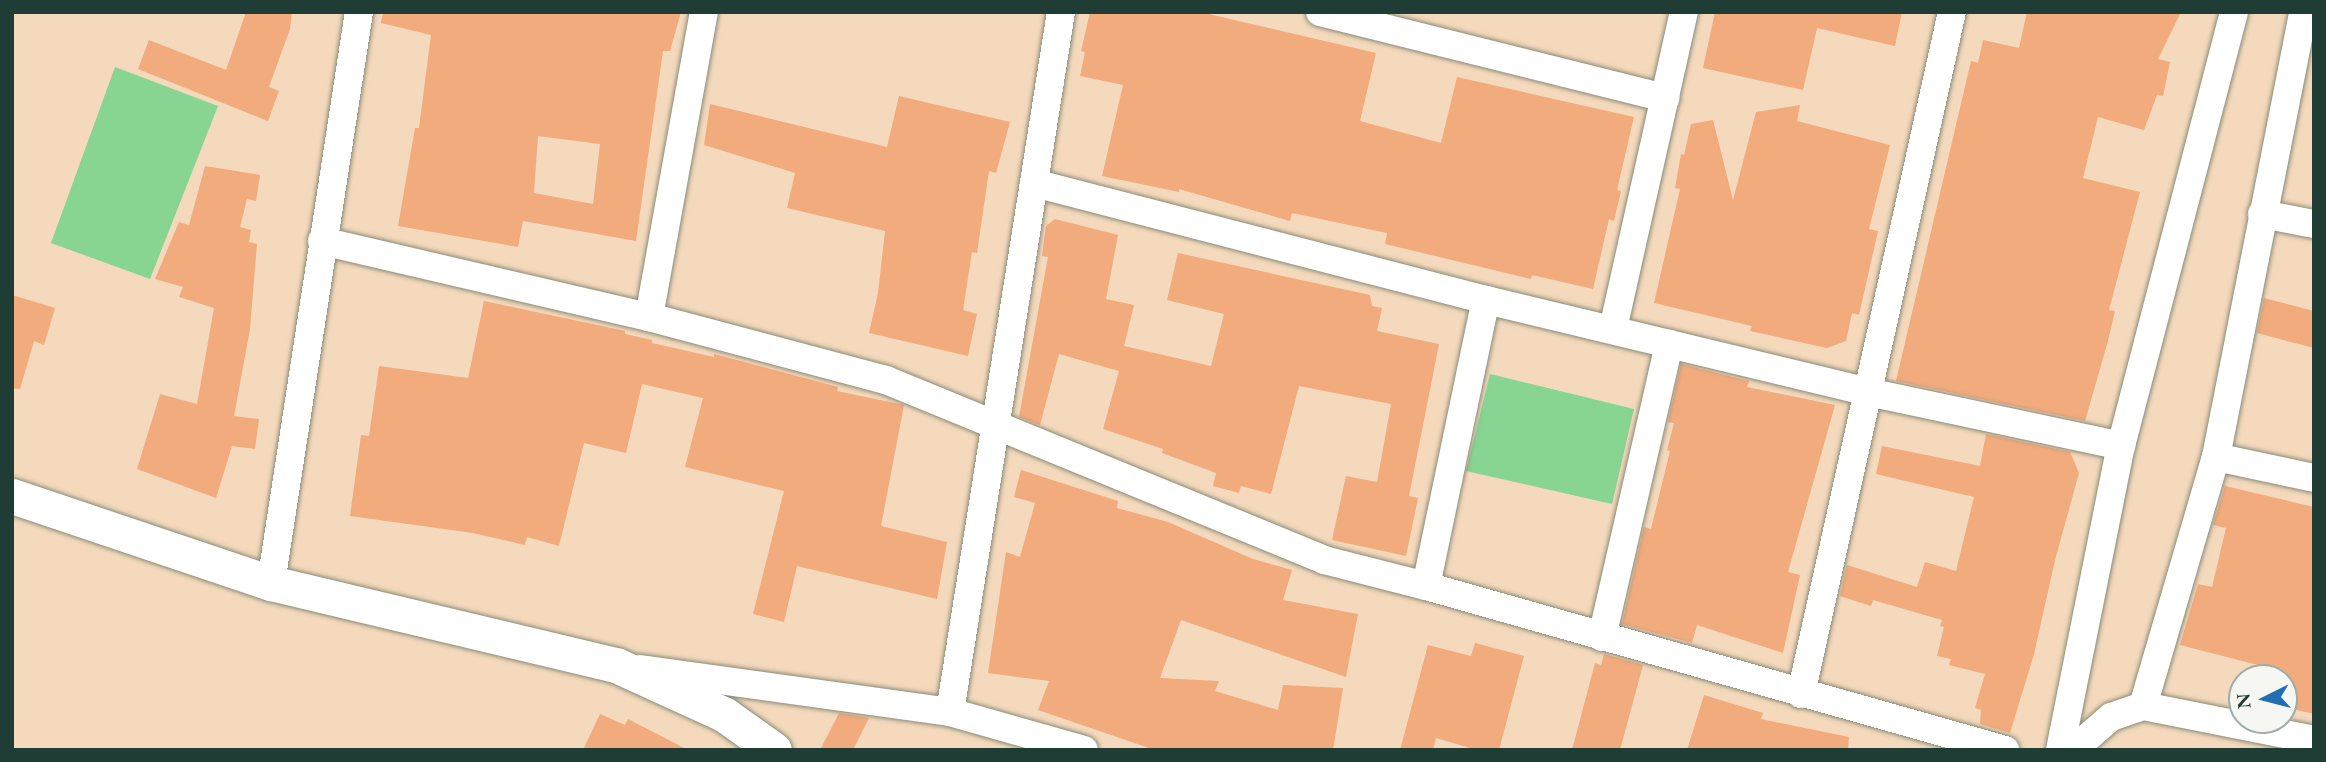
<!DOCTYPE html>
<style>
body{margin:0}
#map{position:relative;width:2326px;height:762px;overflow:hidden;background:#f4d9bc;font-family:"EB Garamond",serif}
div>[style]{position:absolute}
.green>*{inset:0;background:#87d493}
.building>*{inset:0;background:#f1ab7d}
.roads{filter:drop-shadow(0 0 2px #8a8b78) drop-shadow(0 0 2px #8a8b78)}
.minor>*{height:28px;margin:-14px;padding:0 14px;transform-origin:14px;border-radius:14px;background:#fff}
.tertiary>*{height:35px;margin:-17.5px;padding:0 17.5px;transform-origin:17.5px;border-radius:17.5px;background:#fff}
span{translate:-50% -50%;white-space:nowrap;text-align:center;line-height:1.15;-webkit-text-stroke:6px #f6f6f2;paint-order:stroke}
.frame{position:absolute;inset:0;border:14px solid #1f3d34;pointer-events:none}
.north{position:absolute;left:2228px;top:664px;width:70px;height:70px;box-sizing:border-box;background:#f6f6f2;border:2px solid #a0aca6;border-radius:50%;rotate:264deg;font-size:19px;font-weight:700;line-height:28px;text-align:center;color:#1f3d34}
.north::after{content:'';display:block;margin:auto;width:24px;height:32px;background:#1f6fb2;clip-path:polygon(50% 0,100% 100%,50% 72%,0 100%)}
</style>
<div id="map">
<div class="green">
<div style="clip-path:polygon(115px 67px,218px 106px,150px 279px,51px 243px)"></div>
<div style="clip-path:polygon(1490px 374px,1634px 409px,1612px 504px,1466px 471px)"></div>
</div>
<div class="building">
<div style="clip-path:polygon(246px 12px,292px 12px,290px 29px,269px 87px,279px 91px,268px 121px,138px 69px,149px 40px,226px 70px)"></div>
<div style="clip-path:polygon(evenodd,383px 12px,681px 12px,670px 51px,663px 51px,636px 241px,523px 221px,518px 247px,398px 226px,415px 128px,419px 128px,431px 35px,381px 23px,383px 12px,538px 136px,600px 144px,593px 204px,534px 193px,538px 136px)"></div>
<div style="clip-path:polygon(1090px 12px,1200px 12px,1376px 53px,1360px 121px,1441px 143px,1457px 77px,1634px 117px,1617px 190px,1621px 191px,1614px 221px,1609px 219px,1593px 289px,1532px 275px,1531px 279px,1385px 244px,1387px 233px,1292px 213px,1290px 221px,1179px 189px,1179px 192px,1102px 176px,1123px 85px,1080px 76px,1085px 52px,1081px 51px)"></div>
<div style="clip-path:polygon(1715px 12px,1902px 12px,1895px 46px,1817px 28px,1803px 90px,1703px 68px)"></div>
<div style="clip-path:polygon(2027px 12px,2181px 12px,2158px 59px,2170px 62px,2163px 96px,2157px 95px,2144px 130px,2098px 117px,2083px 178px,2140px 192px,2109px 310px,2115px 311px,2108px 341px,2085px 421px,1896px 381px,1971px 61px,1978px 63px,1983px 40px,2019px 48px)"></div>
<div style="clip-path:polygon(899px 96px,1010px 122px,996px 173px,989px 171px,977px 253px,972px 252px,963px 310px,977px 314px,968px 356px,869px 333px,878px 293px,885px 231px,787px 208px,795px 173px,704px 145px,710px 104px,887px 147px)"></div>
<div style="clip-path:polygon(1800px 105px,1797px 121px,1890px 145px,1869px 229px,1878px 231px,1859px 315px,1852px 313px,1846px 341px,1827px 348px,1750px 331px,1752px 326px,1654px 303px,1680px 189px,1675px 188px,1681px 154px,1684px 155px,1691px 124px,1713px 120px,1733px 200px,1756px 112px)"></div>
<div style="clip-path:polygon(205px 166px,260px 175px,256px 201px,247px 199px,240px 227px,251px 230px,249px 242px,257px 244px,250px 329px,234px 416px,259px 419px,255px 449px,232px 446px,216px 498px,137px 469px,160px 394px,197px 404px,214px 308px,179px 297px,183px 287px,155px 279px,179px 222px,189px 225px)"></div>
<div style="clip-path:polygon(1055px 219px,1118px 235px,1106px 299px,1134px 305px,1124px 346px,1211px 366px,1224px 314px,1167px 300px,1178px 253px,1370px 295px,1372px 306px,1382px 308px,1377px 331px,1439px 344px,1409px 496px,1418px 498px,1406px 556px,1332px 540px,1346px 476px,1377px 482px,1391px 404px,1299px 386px,1271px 494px,1241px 486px,1239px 493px,1213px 486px,1216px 473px,1162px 453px,1163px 449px,1103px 429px,1119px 371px,1059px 354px,1040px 425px,1019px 417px,1048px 257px,1042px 256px,1046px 226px)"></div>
<div style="clip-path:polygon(12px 295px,55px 308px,44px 345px,34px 341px,20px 389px,12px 388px)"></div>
<div style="clip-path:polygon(2264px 298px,2314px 311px,2314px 348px,2257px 333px)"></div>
<div style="clip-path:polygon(484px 301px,625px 331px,625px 334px,652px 340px,652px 343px,714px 357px,714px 354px,838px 387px,837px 391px,904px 405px,881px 526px,947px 542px,937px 599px,797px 566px,784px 622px,753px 614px,784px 491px,685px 467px,703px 398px,642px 384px,626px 453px,584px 443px,559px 546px,527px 537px,525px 545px,473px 533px,350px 516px,361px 435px,369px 436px,379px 366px,468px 378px)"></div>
<div style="clip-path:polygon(1681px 364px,1749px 381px,1747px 387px,1835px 405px,1788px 572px,1800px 575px,1783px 653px,1697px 625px,1692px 643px,1622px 624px,1644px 527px,1651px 529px,1670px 451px,1667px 450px,1674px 423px,1668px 422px)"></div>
<div style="clip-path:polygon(1986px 434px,2070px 452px,2079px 473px,2055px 560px,2034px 654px,2010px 733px,1980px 724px,1981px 710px,1975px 708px,1985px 674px,1949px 665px,1951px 659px,1937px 656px,1944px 627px,1940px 626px,1942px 620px,1873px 600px,1871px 606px,1840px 596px,1847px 565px,1917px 587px,1925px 562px,1956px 571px,1974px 497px,1876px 474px,1882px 446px,1980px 466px)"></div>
<div style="clip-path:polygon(1021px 470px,1118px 501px,1117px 508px,1168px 522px,1253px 559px,1292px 570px,1283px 600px,1358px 614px,1346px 677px,1181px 620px,1160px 678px,1219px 681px,1215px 691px,1278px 710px,1283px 685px,1343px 688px,1333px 750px,1155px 750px,1038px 710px,1049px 681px,988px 673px,1006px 552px,1020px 557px,1035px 503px,1014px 497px)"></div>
<div style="clip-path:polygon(2225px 486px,2314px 507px,2314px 714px,2284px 707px,2284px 678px,2255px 678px,2258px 665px,2180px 645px,2198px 584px,2212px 587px,2226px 528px,2213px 525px)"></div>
<div style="clip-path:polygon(1475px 643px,1524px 656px,1499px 750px,1477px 750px,1436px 738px,1433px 750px,1400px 750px,1428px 645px,1471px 656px)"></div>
<div style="clip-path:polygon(1604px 654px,1643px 665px,1620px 750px,1572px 750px,1595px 663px,1601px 665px)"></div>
<div style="clip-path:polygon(1704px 695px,1763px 713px,1761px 719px,1849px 737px,1848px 750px,1687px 750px)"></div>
<div style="clip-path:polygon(839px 713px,869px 718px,853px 750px,820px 750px)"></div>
<div style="clip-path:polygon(600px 714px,625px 725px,628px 719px,688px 750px,583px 750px)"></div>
</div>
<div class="roads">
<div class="minor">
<div style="left:1320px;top:12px;width:356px;rotate:14deg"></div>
<div style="left:1034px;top:183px;width:467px;rotate:14.5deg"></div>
<div style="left:1486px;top:300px;width:393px;rotate:13.5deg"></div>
<div style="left:1868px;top:392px;width:259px;rotate:12deg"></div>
<div style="left:2262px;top:214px;width:53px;rotate:10.9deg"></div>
<div style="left:322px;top:241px;width:336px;rotate:13.1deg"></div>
<div style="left:649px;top:317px;width:245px;rotate:14.9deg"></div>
<div style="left:886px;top:380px;width:474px;rotate:22.3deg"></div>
<div style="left:1324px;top:560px;width:105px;rotate:14.3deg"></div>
<div style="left:1426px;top:586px;width:602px;rotate:15.81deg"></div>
<div style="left:649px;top:317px;width:310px;rotate:-79.8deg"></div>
<div style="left:1613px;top:329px;width:325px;rotate:-77.4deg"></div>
<div style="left:2216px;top:457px;width:100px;rotate:12.1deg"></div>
<div style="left:271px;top:583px;width:578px;rotate:-81.24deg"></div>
<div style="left:1426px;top:586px;width:292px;rotate:-78.2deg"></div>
<div style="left:1602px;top:637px;width:301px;rotate:-77.1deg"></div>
<div style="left:640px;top:669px;width:313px;rotate:7.9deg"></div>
<div style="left:950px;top:712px;width:139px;rotate:15.8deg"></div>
<div style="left:1801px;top:694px;width:699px;rotate:-77.52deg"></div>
<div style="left:2143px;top:706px;width:259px;rotate:-73.7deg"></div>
<div style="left:2216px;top:457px;width:453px;rotate:-78.9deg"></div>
<div style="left:950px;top:712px;width:709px;rotate:-80.99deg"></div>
<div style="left:2060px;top:750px;width:310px;rotate:-78.7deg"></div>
<div style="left:2121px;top:446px;width:448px;rotate:-75.4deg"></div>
<div style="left:2073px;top:750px;width:50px;rotate:-41deg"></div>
<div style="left:2111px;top:717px;width:34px;rotate:-19deg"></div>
<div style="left:2143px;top:706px;width:174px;rotate:11.2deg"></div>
</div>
<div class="tertiary">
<div style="left:12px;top:496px;width:273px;rotate:18.6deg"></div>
<div style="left:271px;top:583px;width:355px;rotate:13.4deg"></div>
<div style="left:616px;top:665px;width:120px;rotate:24.6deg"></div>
<div style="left:725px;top:715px;width:60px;rotate:35.5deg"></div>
</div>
</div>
<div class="frame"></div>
<div class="north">N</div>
</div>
